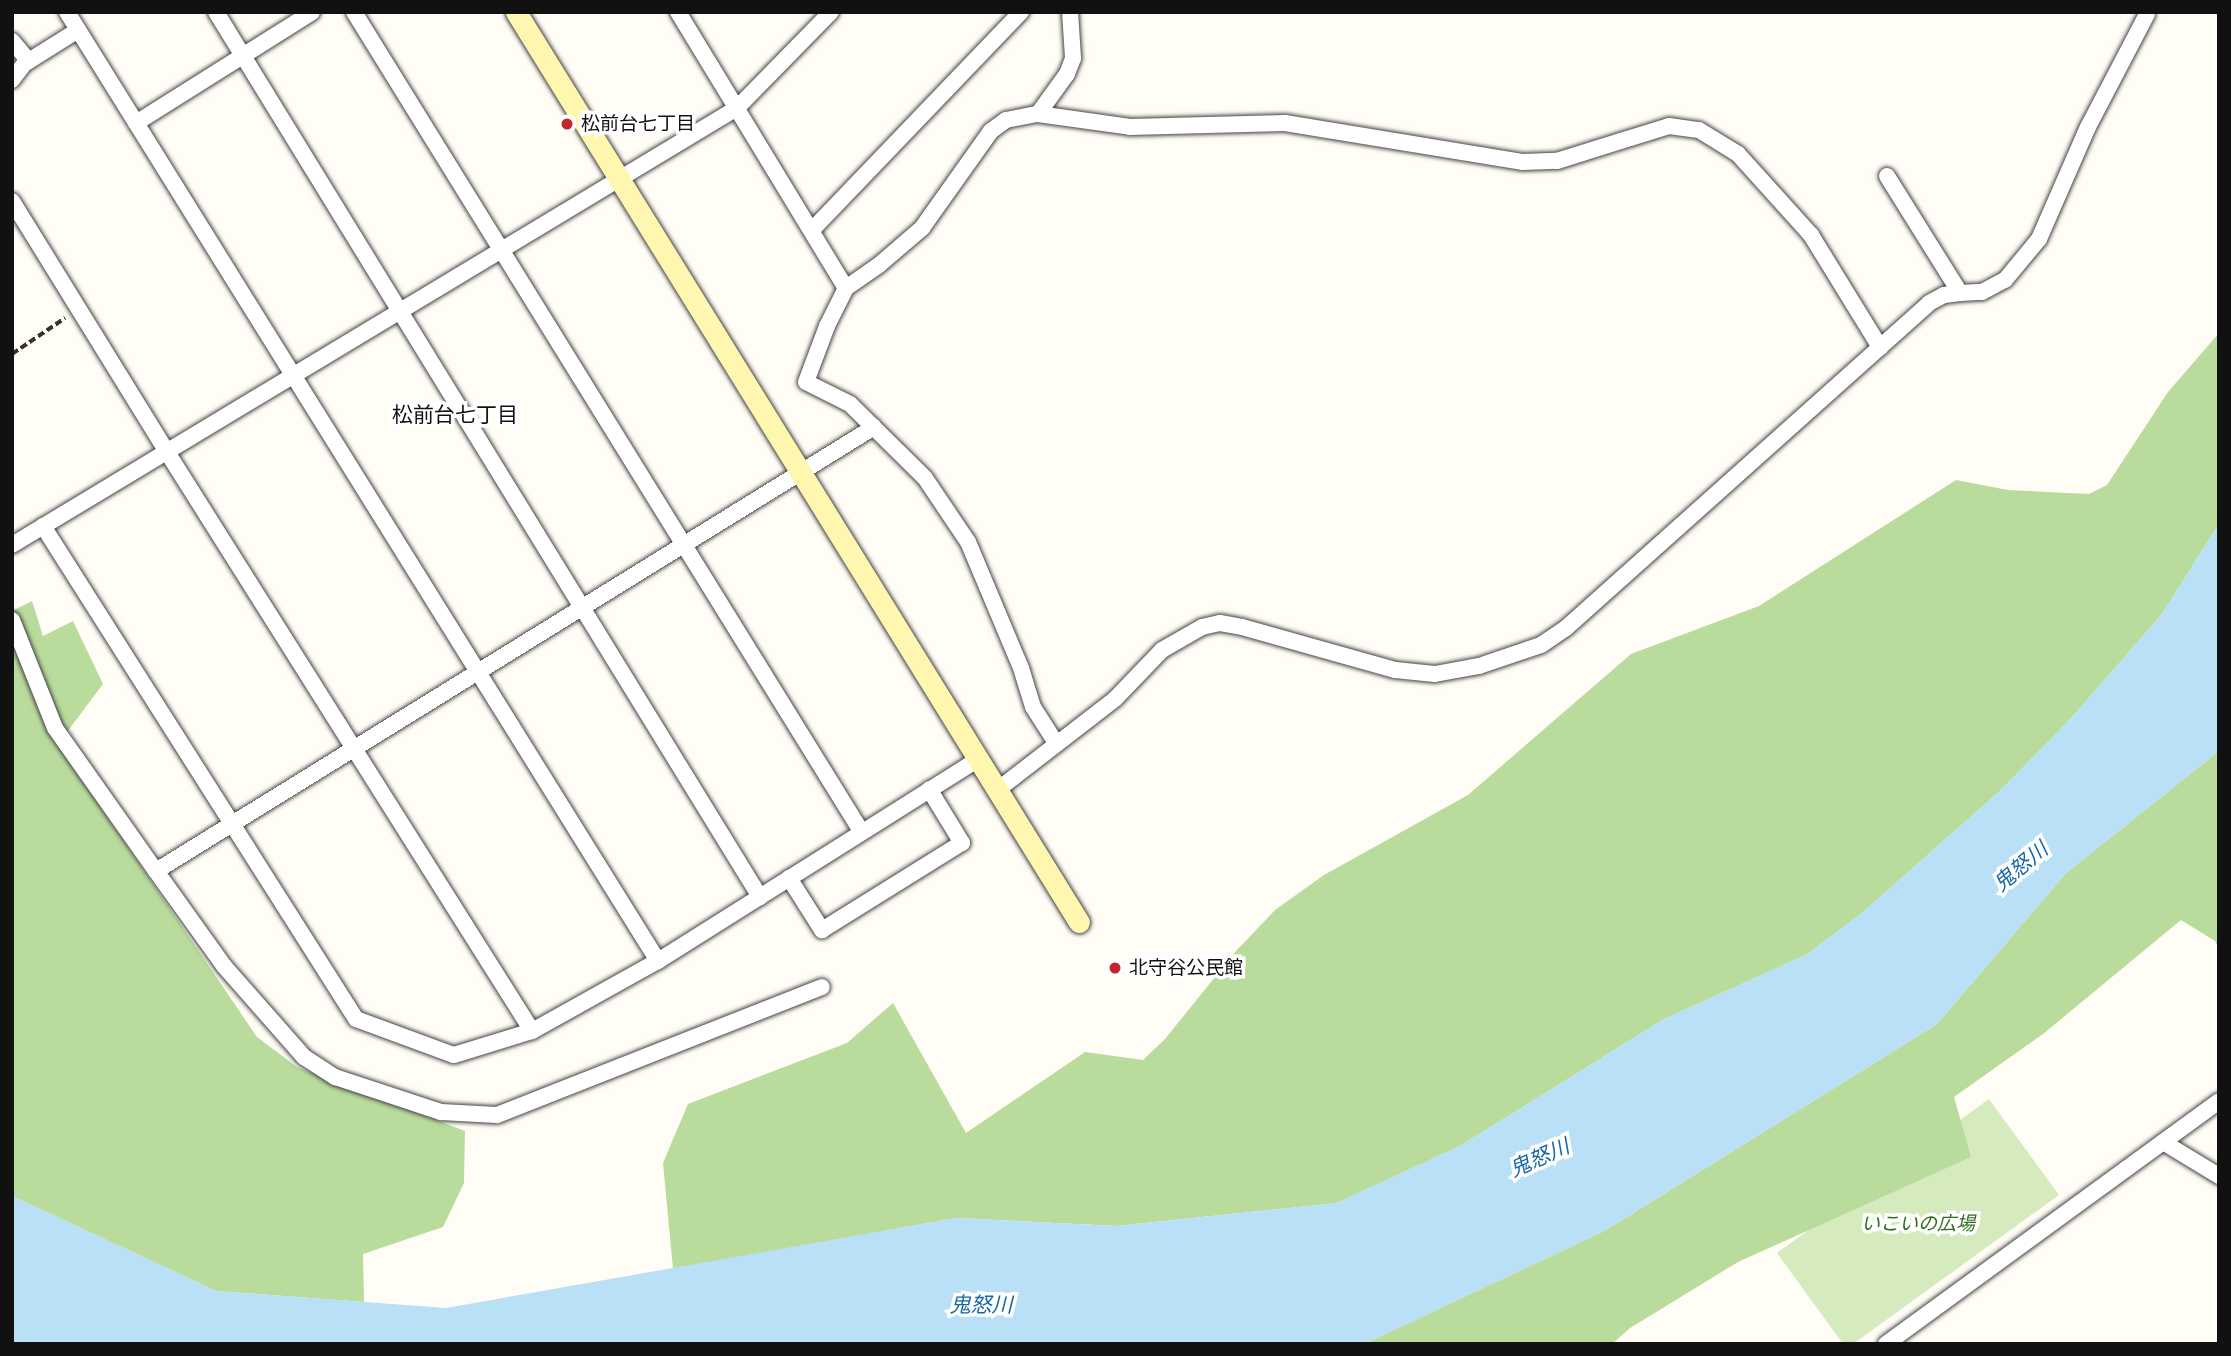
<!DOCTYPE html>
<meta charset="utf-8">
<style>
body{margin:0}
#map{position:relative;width:2231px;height:1356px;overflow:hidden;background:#fffdf5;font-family:"IBM Plex Serif","Noto Sans JP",serif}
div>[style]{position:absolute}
.green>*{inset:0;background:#d5ebbd}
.forest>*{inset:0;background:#b9dc9c}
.water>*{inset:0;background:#b9e0f7}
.path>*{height:3.5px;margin-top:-1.75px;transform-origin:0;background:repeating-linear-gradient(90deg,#333 0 7px,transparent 0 10.5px)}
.roads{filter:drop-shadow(0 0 2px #444) drop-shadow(0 0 2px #444)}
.street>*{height:16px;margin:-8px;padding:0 8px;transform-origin:8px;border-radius:8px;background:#fff}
.secondary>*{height:21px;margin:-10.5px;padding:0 10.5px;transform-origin:10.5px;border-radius:10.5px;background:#fff6b0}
.dots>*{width:19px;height:19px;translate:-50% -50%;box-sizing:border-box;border:4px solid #fff;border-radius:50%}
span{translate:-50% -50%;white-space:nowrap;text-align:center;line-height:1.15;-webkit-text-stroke:7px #fff;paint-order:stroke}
.poi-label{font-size:19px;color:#111}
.left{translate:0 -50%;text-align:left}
.park-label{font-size:19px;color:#2f6b1f;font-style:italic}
.neighbourhood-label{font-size:21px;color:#111}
.water-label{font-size:21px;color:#1768a6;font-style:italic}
.frame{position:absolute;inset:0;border:14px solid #111;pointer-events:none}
</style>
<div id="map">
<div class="green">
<div style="clip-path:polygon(1989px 1099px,2059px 1195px,1853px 1344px,1843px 1344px,1777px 1253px)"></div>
</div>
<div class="forest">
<div style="clip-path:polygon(2219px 333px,2219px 524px,2162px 614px,2075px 714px,2001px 790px,1862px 913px,1806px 955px,1664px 1019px,1460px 1146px,1337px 1203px,1116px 1226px,956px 1218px,673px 1269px,663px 1163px,688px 1104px,847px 1043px,893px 1003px,966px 1133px,1085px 1052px,1143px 1060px,1165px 1039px,1236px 951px,1275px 910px,1324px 875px,1468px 795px,1631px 654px,1759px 606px,1956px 480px,2008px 490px,2089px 494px,2107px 485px,2168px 392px)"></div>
<div style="clip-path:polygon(32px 601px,43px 636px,73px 621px,103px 684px,58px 744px,257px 1037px,297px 1067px,465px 1131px,464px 1183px,443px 1227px,363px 1254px,364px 1302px,216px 1291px,12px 1196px,12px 611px)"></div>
<div style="clip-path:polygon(2219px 751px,2219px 949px,2215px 941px,2181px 920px,2043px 1034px,1954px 1097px,1971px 1157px,1738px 1262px,1630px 1328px,1612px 1344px,1364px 1344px,1606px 1230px,1937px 1024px,2065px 874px)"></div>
</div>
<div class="water">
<div style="clip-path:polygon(2219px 524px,2219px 751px,2065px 874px,1937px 1024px,1606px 1230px,1364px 1344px,12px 1344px,12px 1196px,216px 1291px,446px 1308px,956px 1218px,1116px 1226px,1337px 1203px,1460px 1146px,1664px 1019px,1806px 955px,1862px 913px,2001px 790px,2075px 714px,2162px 614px)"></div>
</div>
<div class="path">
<div style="left:12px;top:354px;width:64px;rotate:-34.2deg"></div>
</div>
<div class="roads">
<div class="street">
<div style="left:67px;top:12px;width:1118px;rotate:58.09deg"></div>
<div style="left:216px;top:12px;width:1039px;rotate:58.42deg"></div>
<div style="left:354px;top:12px;width:963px;rotate:58.24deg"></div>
<div style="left:678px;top:12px;width:323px;rotate:58.7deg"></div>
<div style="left:12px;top:41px;width:26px;rotate:50deg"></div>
<div style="left:12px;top:80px;width:20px;rotate:-53deg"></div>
<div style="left:24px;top:64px;width:64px;rotate:-32.2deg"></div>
<div style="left:1038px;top:114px;width:49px;rotate:-54.1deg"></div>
<div style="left:1067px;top:74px;width:17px;rotate:-69deg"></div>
<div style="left:1073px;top:58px;width:46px;rotate:-93.7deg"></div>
<div style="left:136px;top:123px;width:208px;rotate:-32.2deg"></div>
<div style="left:1887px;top:176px;width:138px;rotate:58deg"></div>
<div style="left:1960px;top:293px;width:22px;rotate:-3deg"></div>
<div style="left:1982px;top:292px;width:26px;rotate:-28deg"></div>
<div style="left:2005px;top:280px;width:53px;rotate:-50.3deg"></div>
<div style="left:2039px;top:239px;width:122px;rotate:-66.4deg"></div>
<div style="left:2088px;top:127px;width:127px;rotate:-62.4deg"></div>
<div style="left:12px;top:201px;width:295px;rotate:58.3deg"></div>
<div style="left:167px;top:452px;width:684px;rotate:57.77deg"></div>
<div style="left:812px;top:230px;width:302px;rotate:-46.2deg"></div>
<div style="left:43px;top:526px;width:584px;rotate:57.59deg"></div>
<div style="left:356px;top:1019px;width:104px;rotate:20.2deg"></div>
<div style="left:454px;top:1055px;width:82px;rotate:-17.1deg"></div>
<div style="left:532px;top:1031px;width:144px;rotate:-29.1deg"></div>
<div style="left:658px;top:961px;width:377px;rotate:-32.2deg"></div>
<div style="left:12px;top:545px;width:847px;rotate:-31.08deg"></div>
<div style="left:737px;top:108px;width:134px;rotate:-45.6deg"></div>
<div style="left:12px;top:620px;width:116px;rotate:68.3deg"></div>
<div style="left:55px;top:728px;width:175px;rotate:54.8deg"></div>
<div style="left:156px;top:871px;width:117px;rotate:54.4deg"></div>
<div style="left:224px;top:966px;width:121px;rotate:48.7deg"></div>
<div style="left:304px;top:1057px;width:37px;rotate:33deg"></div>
<div style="left:335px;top:1077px;width:112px;rotate:18.3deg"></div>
<div style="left:441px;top:1112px;width:56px;rotate:3.1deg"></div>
<div style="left:497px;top:1115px;width:349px;rotate:-21.5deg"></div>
<div style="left:1056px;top:743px;width:43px;rotate:-122.6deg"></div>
<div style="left:1033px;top:707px;width:41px;rotate:-107.1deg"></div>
<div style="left:1021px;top:668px;width:137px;rotate:-112.8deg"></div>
<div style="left:968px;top:542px;width:77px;rotate:-123.9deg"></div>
<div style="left:925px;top:478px;width:105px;rotate:-135.4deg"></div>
<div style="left:850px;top:404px;width:49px;rotate:-153.4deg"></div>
<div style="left:806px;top:382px;width:60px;rotate:-69.4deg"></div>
<div style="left:827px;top:326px;width:42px;rotate:-63.4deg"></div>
<div style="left:846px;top:288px;width:40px;rotate:-34.9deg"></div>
<div style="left:879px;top:265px;width:57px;rotate:-40.7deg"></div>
<div style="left:922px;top:228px;width:119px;rotate:-54.6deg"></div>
<div style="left:991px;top:131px;width:19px;rotate:-36deg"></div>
<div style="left:1006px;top:120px;width:33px;rotate:-11deg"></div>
<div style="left:1038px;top:114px;width:93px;rotate:8deg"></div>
<div style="left:1130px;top:127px;width:155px;rotate:-1.5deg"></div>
<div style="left:1285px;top:123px;width:240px;rotate:9.3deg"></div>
<div style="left:1522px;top:162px;width:35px;rotate:-2deg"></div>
<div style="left:1557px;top:161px;width:117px;rotate:-17.4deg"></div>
<div style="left:1669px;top:126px;width:30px;rotate:8deg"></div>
<div style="left:1699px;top:130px;width:46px;rotate:31.6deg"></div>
<div style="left:1738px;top:154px;width:109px;rotate:48deg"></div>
<div style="left:1811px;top:235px;width:132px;rotate:58.4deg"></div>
<div style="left:996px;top:791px;width:150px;rotate:-37.7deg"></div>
<div style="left:1115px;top:699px;width:68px;rotate:-46.2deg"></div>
<div style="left:1162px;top:650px;width:46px;rotate:-29.9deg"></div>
<div style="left:1202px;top:627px;width:18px;rotate:-13deg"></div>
<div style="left:1220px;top:623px;width:22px;rotate:10deg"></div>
<div style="left:1242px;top:627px;width:159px;rotate:15.7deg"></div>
<div style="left:1395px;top:670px;width:40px;rotate:5.7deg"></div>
<div style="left:1435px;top:674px;width:45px;rotate:-10.3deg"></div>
<div style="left:1479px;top:666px;width:65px;rotate:-18.7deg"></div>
<div style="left:1541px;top:645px;width:30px;rotate:-34deg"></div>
<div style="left:1566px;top:628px;width:487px;rotate:-41.8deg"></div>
<div style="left:1929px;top:303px;width:17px;rotate:-28deg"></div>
<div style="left:1944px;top:295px;width:16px;rotate:-7deg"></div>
<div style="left:156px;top:871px;width:844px;rotate:-31.73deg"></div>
<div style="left:789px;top:878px;width:62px;rotate:57.6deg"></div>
<div style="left:822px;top:930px;width:165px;rotate:-31.9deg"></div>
<div style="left:962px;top:843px;width:63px;rotate:-121.4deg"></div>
<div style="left:2163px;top:1142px;width:66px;rotate:31.3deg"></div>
<div style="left:1886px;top:1344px;width:412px;rotate:-36.1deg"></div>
</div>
<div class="secondary">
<div style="left:516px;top:12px;width:1070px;rotate:58.26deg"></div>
</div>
</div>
<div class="dots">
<div style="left:567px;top:124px;background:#c4262e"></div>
<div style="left:1115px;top:968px;background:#c4262e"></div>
</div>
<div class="poi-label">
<span class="left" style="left:581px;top:124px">松前台七丁目</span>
<span class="left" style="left:1129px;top:968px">北守谷公民館</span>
</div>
<div class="park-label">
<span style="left:1918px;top:1224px">いこいの広場</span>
</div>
<div class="neighbourhood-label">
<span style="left:455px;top:414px">松前台七丁目</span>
</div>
<div class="water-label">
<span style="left:2020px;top:866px;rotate:-40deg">鬼怒川</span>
<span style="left:1539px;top:1157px;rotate:-24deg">鬼怒川</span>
<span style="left:981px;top:1304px">鬼怒川</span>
</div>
<div class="frame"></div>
</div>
